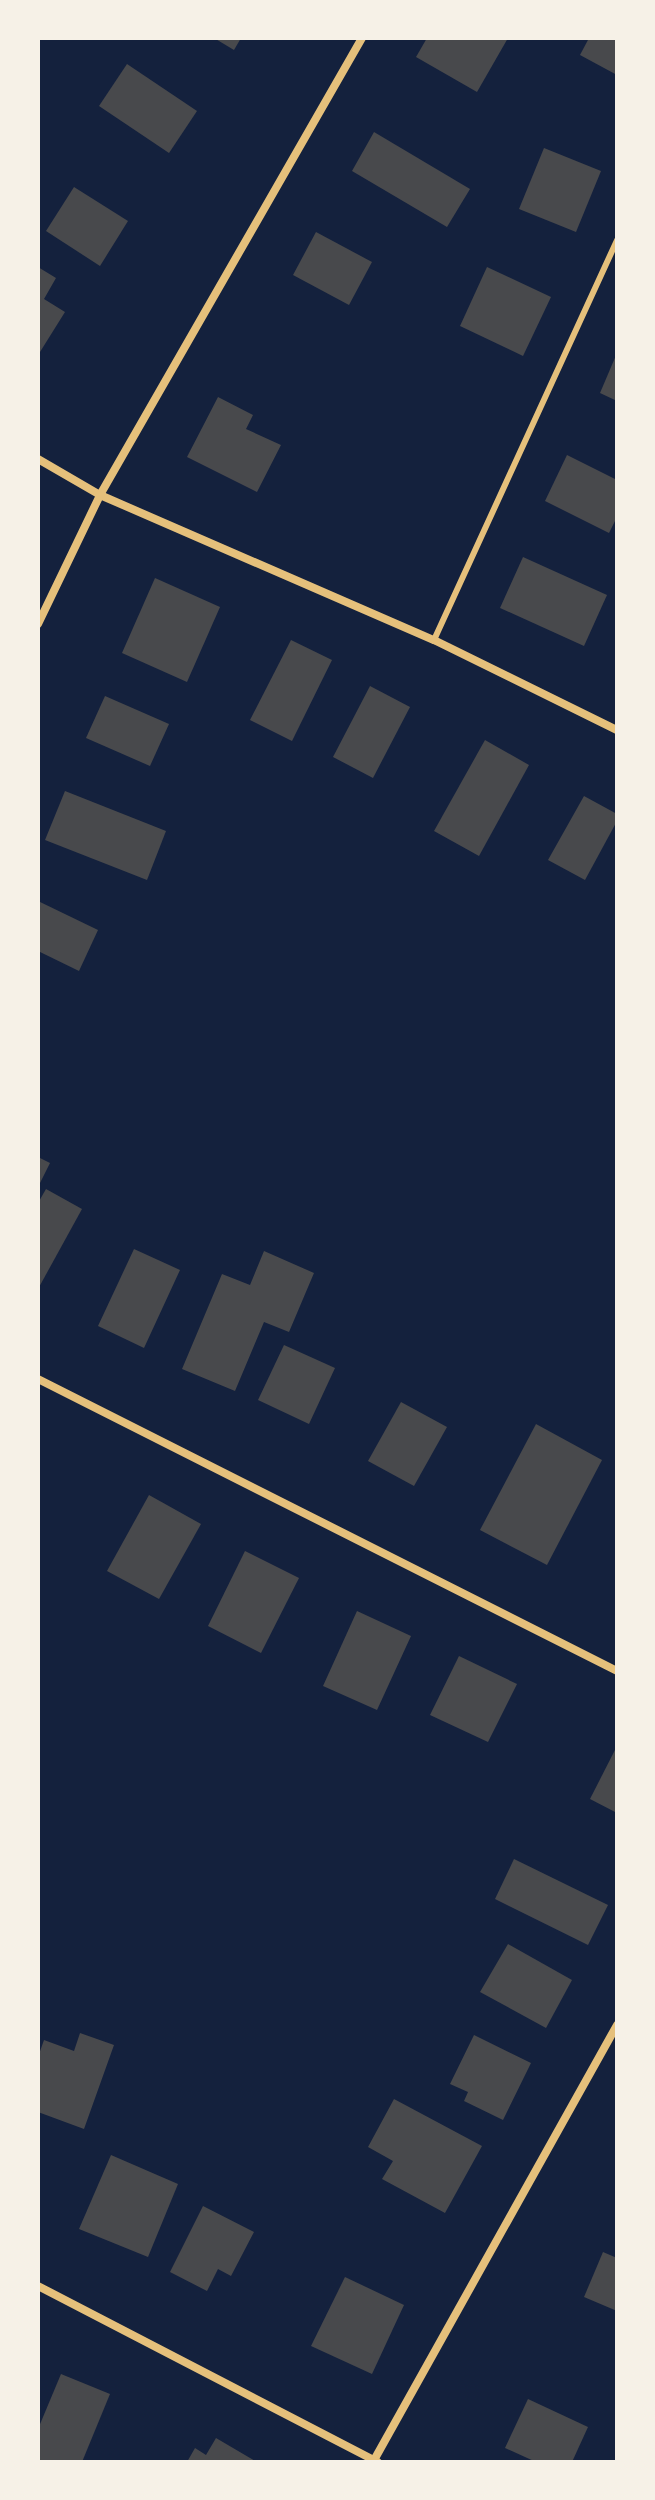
<!DOCTYPE html>
<style>
body{margin:0}
#map{position:relative;width:655px;height:2500px;overflow:hidden;background:#14213d;font-family:"Exo 2",sans-serif}
div>[style]{position:absolute}
.building>*{inset:0;background:#48494c}
.service>*{height:6px;margin:-3px;padding:0 3px;transform-origin:3px;border-radius:3px;background:#e5c07b}
.minor>*{height:8px;margin:-4px;padding:0 4px;transform-origin:4px;border-radius:4px;background:#e5c07b}
span{translate:-50% -50%;white-space:nowrap;text-align:center;line-height:1.15;-webkit-text-stroke:8px #f6f1e7;paint-order:stroke}
.frame{position:absolute;inset:0;border:40px solid #f6f1e7;pointer-events:none}
</style>
<div id="map">
<div class="building">
<div style="clip-path:polygon(214px 38px,241px 38px,234px 50px)"></div>
<div style="clip-path:polygon(427px 38px,508px 38px,477px 92px,416px 57px)"></div>
<div style="clip-path:polygon(589px 38px,617px 38px,617px 75px,580px 55px)"></div>
<div style="clip-path:polygon(127px 64px,197px 111px,169px 153px,99px 106px)"></div>
<div style="clip-path:polygon(374px 132px,470px 189px,447px 227px,352px 171px)"></div>
<div style="clip-path:polygon(544px 148px,601px 171px,576px 232px,519px 209px)"></div>
<div style="clip-path:polygon(74px 187px,128px 221px,100px 266px,46px 231px)"></div>
<div style="clip-path:polygon(316px 232px,372px 262px,349px 305px,293px 275px)"></div>
<div style="clip-path:polygon(38px 267px,56px 278px,44px 299px,65px 312px,40px 352px)"></div>
<div style="clip-path:polygon(487px 267px,551px 297px,523px 356px,460px 326px)"></div>
<div style="clip-path:polygon(617px 353px,617px 401px,600px 393px)"></div>
<div style="clip-path:polygon(218px 397px,253px 415px,246px 429px,281px 445px,257px 492px,187px 457px)"></div>
<div style="clip-path:polygon(567px 455px,617px 480px,617px 517px,609px 533px,545px 501px)"></div>
<div style="clip-path:polygon(523px 557px,607px 595px,584px 646px,500px 608px)"></div>
<div style="clip-path:polygon(155px 578px,220px 607px,187px 682px,122px 653px)"></div>
<div style="clip-path:polygon(291px 640px,332px 660px,292px 741px,250px 720px)"></div>
<div style="clip-path:polygon(370px 686px,410px 707px,373px 778px,333px 757px)"></div>
<div style="clip-path:polygon(105px 696px,169px 724px,150px 766px,86px 738px)"></div>
<div style="clip-path:polygon(485px 740px,529px 765px,479px 856px,434px 831px)"></div>
<div style="clip-path:polygon(65px 791px,166px 831px,147px 880px,45px 840px)"></div>
<div style="clip-path:polygon(584px 796px,617px 814px,617px 821px,585px 880px,548px 860px)"></div>
<div style="clip-path:polygon(38px 901px,98px 930px,79px 971px,38px 951px)"></div>
<div style="clip-path:polygon(38px 1157px,50px 1163px,38px 1187px)"></div>
<div style="clip-path:polygon(46px 1189px,82px 1209px,38px 1289px,38px 1203px)"></div>
<div style="clip-path:polygon(134px 1249px,180px 1270px,144px 1348px,98px 1326px)"></div>
<div style="clip-path:polygon(264px 1251px,314px 1273px,289px 1332px,264px 1322px,235px 1391px,182px 1369px,222px 1274px,250px 1285px)"></div>
<div style="clip-path:polygon(284px 1345px,335px 1368px,309px 1424px,258px 1400px)"></div>
<div style="clip-path:polygon(401px 1402px,447px 1427px,414px 1486px,368px 1461px)"></div>
<div style="clip-path:polygon(536px 1424px,602px 1460px,547px 1565px,480px 1530px)"></div>
<div style="clip-path:polygon(149px 1495px,201px 1524px,159px 1599px,107px 1571px)"></div>
<div style="clip-path:polygon(245px 1551px,299px 1578px,261px 1653px,208px 1626px)"></div>
<div style="clip-path:polygon(357px 1611px,411px 1636px,377px 1710px,323px 1686px)"></div>
<div style="clip-path:polygon(459px 1656px,517px 1684px,488px 1742px,430px 1715px)"></div>
<div style="clip-path:polygon(617px 1746px,617px 1813px,590px 1799px)"></div>
<div style="clip-path:polygon(514px 1859px,608px 1905px,588px 1945px,495px 1899px)"></div>
<div style="clip-path:polygon(508px 1944px,572px 1980px,546px 2028px,480px 1992px)"></div>
<div style="clip-path:polygon(80px 2033px,114px 2045px,84px 2129px,38px 2112px,38px 2057px,44px 2040px,74px 2051px)"></div>
<div style="clip-path:polygon(474px 2035px,531px 2063px,503px 2120px,464px 2101px,468px 2092px,450px 2084px)"></div>
<div style="clip-path:polygon(394px 2099px,482px 2146px,445px 2213px,382px 2179px,393px 2161px,368px 2147px)"></div>
<div style="clip-path:polygon(111px 2155px,178px 2184px,148px 2257px,79px 2229px)"></div>
<div style="clip-path:polygon(203px 2206px,254px 2232px,231px 2276px,218px 2269px,207px 2291px,170px 2272px)"></div>
<div style="clip-path:polygon(603px 2252px,617px 2258px,617px 2311px,584px 2297px)"></div>
<div style="clip-path:polygon(345px 2277px,404px 2305px,372px 2374px,311px 2346px)"></div>
<div style="clip-path:polygon(61px 2374px,110px 2394px,82px 2462px,38px 2462px,38px 2429px)"></div>
<div style="clip-path:polygon(528px 2399px,588px 2427px,572px 2462px,536px 2462px,505px 2448px)"></div>
<div style="clip-path:polygon(216px 2438px,257px 2462px,187px 2462px,195px 2448px,206px 2455px)"></div>
</div>
<div class="service">
<div style="left:434px;top:640px;width:440px;rotate:-65.4deg"></div>
</div>
<div class="minor">
<div style="left:38px;top:459px;width:72px;rotate:30.1deg"></div>
<div style="left:100px;top:495px;width:364px;rotate:23.5deg"></div>
<div style="left:434px;top:640px;width:204px;rotate:26.2deg"></div>
<div style="left:38px;top:624px;width:143px;rotate:-64.3deg"></div>
<div style="left:100px;top:495px;width:527px;rotate:-60.17deg"></div>
<div style="left:38px;top:1379px;width:648px;rotate:26.76deg"></div>
<div style="left:38px;top:2286px;width:383px;rotate:27.4deg"></div>
<div style="left:373px;top:2462px;width:501px;rotate:-60.82deg"></div>
</div>
<div class="frame"></div>
</div>
